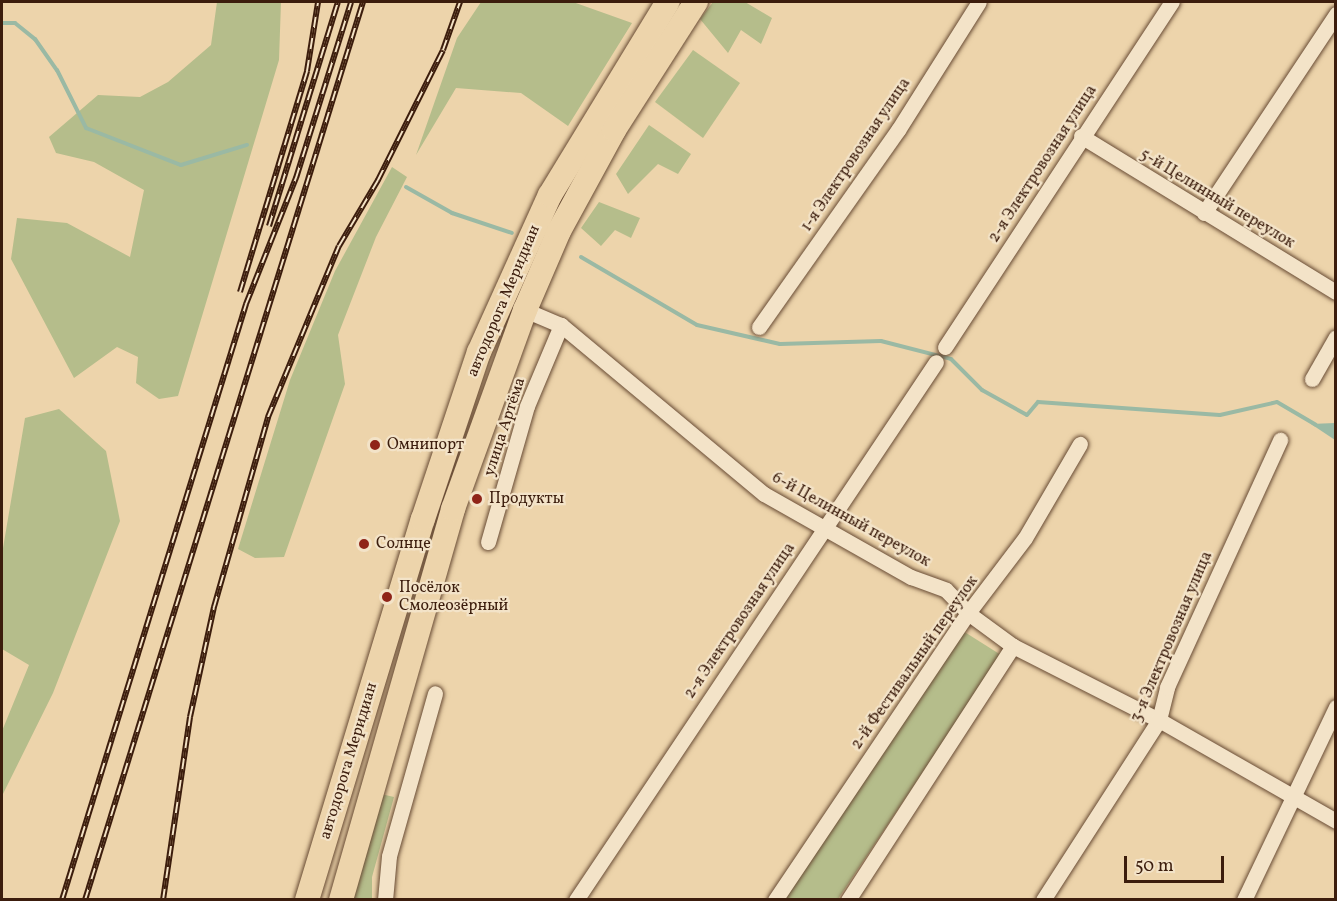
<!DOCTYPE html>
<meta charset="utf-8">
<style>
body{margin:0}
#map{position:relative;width:1337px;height:901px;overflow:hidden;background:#edd4ab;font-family:Vollkorn,serif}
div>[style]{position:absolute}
.green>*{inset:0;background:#b5bd8b}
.water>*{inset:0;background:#9ab9a4}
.stream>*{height:4px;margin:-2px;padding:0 2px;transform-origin:2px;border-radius:2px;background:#9ab9a4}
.roads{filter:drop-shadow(0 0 2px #684b34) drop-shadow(0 0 2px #684b34)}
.street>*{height:15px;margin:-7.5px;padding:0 7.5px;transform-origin:7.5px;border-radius:7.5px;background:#f3e3c8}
.primary>*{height:24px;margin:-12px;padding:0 12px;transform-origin:12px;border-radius:12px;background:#edd4ab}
.rail>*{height:6px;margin-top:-3px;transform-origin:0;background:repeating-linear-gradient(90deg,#f3e3c8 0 11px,#3c1d0d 0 22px);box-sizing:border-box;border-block:2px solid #3c1d0d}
.dots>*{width:16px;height:16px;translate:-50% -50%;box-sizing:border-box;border:3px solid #f3e3c8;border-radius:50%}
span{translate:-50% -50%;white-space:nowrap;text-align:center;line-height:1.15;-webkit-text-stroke:4.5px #f3e3c8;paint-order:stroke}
.street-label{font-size:16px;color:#3c1d0d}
.poi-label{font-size:16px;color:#3c1d0d}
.left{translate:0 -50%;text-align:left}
.frame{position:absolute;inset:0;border:3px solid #3c1d0d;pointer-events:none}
.scale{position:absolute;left:1124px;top:856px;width:100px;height:27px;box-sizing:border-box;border:3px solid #3c1d0d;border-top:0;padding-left:8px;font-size:18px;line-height:21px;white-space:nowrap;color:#3c1d0d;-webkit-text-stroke:4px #f3e3c8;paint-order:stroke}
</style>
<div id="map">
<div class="green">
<div style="clip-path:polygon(217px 2px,281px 2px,279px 60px,178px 396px,159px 399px,136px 383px,138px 357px,117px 347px,74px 378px,11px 259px,17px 218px,67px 223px,130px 257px,144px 190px,94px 162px,56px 153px,49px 137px,98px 95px,140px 97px,168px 82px,211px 45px)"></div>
<div style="clip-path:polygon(481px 2px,573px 2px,632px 23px,568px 126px,521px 93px,456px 88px,416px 155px,457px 38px)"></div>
<div style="clip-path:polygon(713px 2px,745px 2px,772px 18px,761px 44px,741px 30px,728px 53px,700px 19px)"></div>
<div style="clip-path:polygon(693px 50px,740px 83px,703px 138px,655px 102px)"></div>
<div style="clip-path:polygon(649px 125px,691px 154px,678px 174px,658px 164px,628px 194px,616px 174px)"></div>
<div style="clip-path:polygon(392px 167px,407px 177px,376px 237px,338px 335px,345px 384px,284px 557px,255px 558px,238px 549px,290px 380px,335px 271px)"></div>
<div style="clip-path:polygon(599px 202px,640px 218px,631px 238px,615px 230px,601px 246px,581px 228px)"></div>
<div style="clip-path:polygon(59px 409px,106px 451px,120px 521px,53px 693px,2px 796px,2px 731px,29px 665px,2px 649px,2px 554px,25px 418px)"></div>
<div style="clip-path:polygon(963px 631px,1001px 655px,838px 899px,783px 900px)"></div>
<div style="clip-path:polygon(381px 794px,394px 797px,372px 877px,372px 899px,349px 900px)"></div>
</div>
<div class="water">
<div style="clip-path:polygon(1335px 423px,1335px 440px,1311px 424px)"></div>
</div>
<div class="stream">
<div style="left:2px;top:23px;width:13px"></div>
<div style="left:15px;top:23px;width:26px;rotate:39deg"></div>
<div style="left:35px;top:39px;width:38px;rotate:55deg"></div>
<div style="left:57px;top:70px;width:65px;rotate:63.4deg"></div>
<div style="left:86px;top:128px;width:102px;rotate:21.3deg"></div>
<div style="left:181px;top:165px;width:69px;rotate:-16.9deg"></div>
<div style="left:406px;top:187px;width:53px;rotate:29.5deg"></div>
<div style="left:452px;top:213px;width:63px;rotate:18.4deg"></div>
<div style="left:581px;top:257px;width:134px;rotate:30.4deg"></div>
<div style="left:697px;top:325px;width:85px;rotate:12.9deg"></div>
<div style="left:780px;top:344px;width:101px;rotate:-1.7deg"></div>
<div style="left:881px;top:341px;width:72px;rotate:14.4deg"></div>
<div style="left:951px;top:359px;width:44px;rotate:45deg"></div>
<div style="left:982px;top:390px;width:51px;rotate:29.1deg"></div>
<div style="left:1027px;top:415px;width:17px;rotate:-50deg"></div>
<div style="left:1038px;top:402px;width:182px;rotate:4.1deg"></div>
<div style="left:1220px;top:415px;width:58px;rotate:-12.8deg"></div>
<div style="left:1277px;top:402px;width:45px;rotate:30.5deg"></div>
</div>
<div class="roads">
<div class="street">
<div style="left:1081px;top:136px;width:299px;rotate:31.5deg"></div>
<div style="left:1204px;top:213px;width:239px;rotate:-56.4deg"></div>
<div style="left:525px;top:310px;width:39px;rotate:23deg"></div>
<div style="left:561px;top:325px;width:264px;rotate:39.8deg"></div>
<div style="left:764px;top:494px;width:169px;rotate:29.5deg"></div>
<div style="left:911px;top:577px;width:37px;rotate:20deg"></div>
<div style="left:946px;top:590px;width:32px;rotate:46deg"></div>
<div style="left:968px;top:613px;width:56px;rotate:36.3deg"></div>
<div style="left:1013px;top:646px;width:164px;rotate:26.9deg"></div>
<div style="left:1159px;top:720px;width:204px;rotate:29.7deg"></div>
<div style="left:759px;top:327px;width:241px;rotate:-54.8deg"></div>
<div style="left:898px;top:130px;width:151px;rotate:-57.7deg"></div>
<div style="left:945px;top:347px;width:413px;rotate:-56.7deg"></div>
<div style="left:1312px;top:379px;width:48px;rotate:-60.3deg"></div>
<div style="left:488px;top:542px;width:141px;rotate:-74deg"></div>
<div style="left:527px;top:406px;width:88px;rotate:-67.2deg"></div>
<div style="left:385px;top:900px;width:44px;rotate:-84.8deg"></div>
<div style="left:389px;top:856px;width:169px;rotate:-74.2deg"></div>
<div style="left:576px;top:900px;width:647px;rotate:-56.21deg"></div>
<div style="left:775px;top:900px;width:346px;rotate:-56.1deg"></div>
<div style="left:968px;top:613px;width:94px;rotate:-52.8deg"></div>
<div style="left:1025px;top:538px;width:109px;rotate:-59.7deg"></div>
<div style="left:848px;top:900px;width:303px;rotate:-57deg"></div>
<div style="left:1043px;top:900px;width:214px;rotate:-57.2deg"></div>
<div style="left:1159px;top:720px;width:34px;rotate:-76deg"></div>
<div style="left:1167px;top:687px;width:272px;rotate:-65.4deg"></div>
<div style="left:1244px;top:900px;width:214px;rotate:-64.5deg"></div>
</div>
<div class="primary">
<div style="left:307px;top:900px;width:398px;rotate:-73.1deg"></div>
<div style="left:423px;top:519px;width:176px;rotate:-71.5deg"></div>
<div style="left:479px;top:352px;width:172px;rotate:-65.7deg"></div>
<div style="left:550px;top:195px;width:226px;rotate:-58.6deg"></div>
<div style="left:341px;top:900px;width:407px;rotate:-74deg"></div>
<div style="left:453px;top:509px;width:212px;rotate:-70.1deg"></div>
<div style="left:525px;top:310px;width:86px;rotate:-66.7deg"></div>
<div style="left:559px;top:231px;width:115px;rotate:-61.4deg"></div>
<div style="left:614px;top:130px;width:152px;rotate:-57.4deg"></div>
</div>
</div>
<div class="rail">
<div style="left:269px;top:226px;width:234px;rotate:-72.9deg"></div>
<div style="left:240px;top:292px;width:231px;rotate:-73.1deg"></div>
<div style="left:307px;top:71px;width:70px;rotate:-80.9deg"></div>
<div style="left:62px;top:900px;width:624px;rotate:-72.84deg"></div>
<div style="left:246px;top:304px;width:136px;rotate:-68.4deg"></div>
<div style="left:296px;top:178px;width:184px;rotate:-72.6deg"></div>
<div style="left:85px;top:900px;width:940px;rotate:-72.8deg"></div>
<div style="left:163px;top:900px;width:185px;rotate:-81.6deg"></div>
<div style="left:190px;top:717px;width:113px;rotate:-77.7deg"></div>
<div style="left:214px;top:607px;width:198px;rotate:-74.1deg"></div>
<div style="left:268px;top:417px;width:185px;rotate:-67.5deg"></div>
<div style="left:339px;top:246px;width:77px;rotate:-59.4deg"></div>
<div style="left:378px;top:180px;width:145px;rotate:-63.4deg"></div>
<div style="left:443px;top:50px;width:51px;rotate:-70.5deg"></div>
</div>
<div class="dots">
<div style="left:375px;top:445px;background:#8f2418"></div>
<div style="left:477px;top:499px;background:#8f2418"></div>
<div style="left:364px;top:544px;background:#8f2418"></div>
<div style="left:387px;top:597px;background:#8f2418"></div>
</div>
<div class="street-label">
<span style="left:856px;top:155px;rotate:-56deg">1-я Электровозная улица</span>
<span style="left:1043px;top:164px;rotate:-57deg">2-я Электровозная улица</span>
<span style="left:1217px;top:199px;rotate:31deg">5-й Целинный переулок</span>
<span style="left:504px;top:301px;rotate:-67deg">автодорога Меридиан</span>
<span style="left:505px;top:427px;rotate:-72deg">улица Артёма</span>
<span style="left:851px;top:520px;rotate:29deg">6-й Целинный переулок</span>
<span style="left:740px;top:621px;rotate:-56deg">2-я Электровозная улица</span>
<span style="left:1172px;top:637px;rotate:-67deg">3-я Электровозная улица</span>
<span style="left:915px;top:663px;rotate:-55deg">2-й Фестивальный переулок</span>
<span style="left:349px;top:761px;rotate:-73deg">автодорога Меридиан</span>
</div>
<div class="poi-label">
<span class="left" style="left:387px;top:445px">Омнипорт</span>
<span class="left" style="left:489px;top:499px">Продукты</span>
<span class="left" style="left:376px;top:544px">Солнце</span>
<span class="left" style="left:399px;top:597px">Посёлок<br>Смолеозёрный</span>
</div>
<div class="frame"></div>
<div class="scale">50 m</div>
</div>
